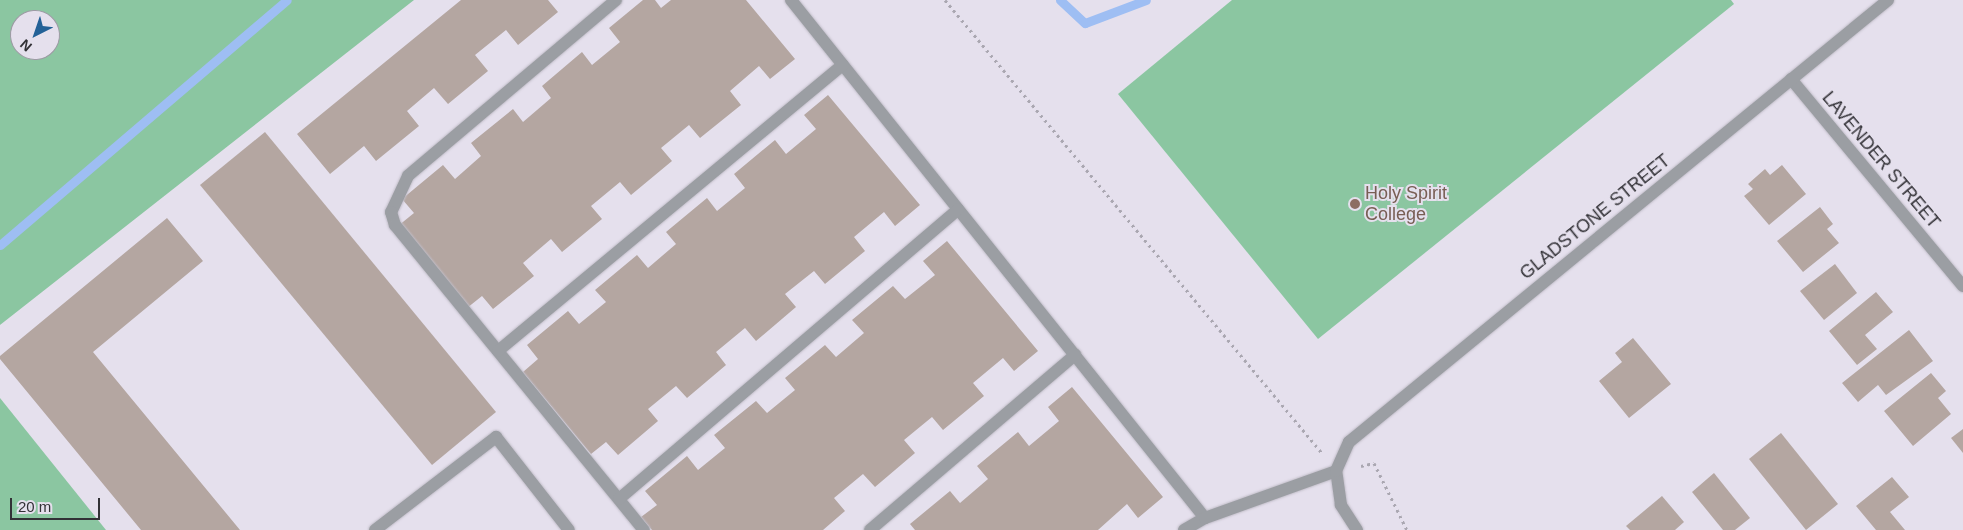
<!DOCTYPE html>
<style>
body{margin:0}
#map{position:relative;width:1963px;height:530px;overflow:hidden;background:#e5e0ed;font-family:Helvetica,sans-serif}
div>[style]{position:absolute}
.green>*{inset:0;background:#8bc6a1}
.stream>*{height:9px;margin:-4.5px;padding:0 4.5px;transform-origin:4.5px;border-radius:4.5px;background:#9ebef3}
.building>*{inset:0;background:#b4a6a1}
.path>*{height:3px;margin-top:-1.5px;transform-origin:0;background:repeating-linear-gradient(90deg,#aaa7b1 0 2.5px,transparent 0 6.5px)}
.roads{filter:drop-shadow(0 0 1px #c1bdc8) drop-shadow(0 0 1px #c1bdc8)}
.lane>*{height:12px;margin:-6px;padding:0 6px;transform-origin:6px;border-radius:6px;background:#9b9ea3}
.street>*{height:12px;margin:-6px;padding:0 6px;transform-origin:6px;border-radius:6px;background:#9b9ea3}
.dots>*{width:14px;height:14px;translate:-50% -50%;box-sizing:border-box;border:2px solid #e5e0ed;border-radius:50%}
span{translate:-50% -50%;white-space:nowrap;text-align:center;line-height:1.15;-webkit-text-stroke:4px #e5e0ed;paint-order:stroke}
.street-label{font-size:18px;color:#323136}
.education-label{font-size:18px;color:#785e54}
.left{translate:0 -50%;text-align:left}
.north{position:absolute;left:10px;top:10px;width:50px;height:50px;box-sizing:border-box;background:#e5e0ed;border:1px solid #9d9aa4;border-radius:50%;rotate:221deg;font-size:14px;font-weight:700;line-height:20px;text-align:center;color:#323136}
.north::after{content:'';display:block;margin:auto;width:18px;height:22px;background:#236197;clip-path:polygon(50% 0,100% 100%,50% 72%,0 100%)}
.scale{position:absolute;left:10px;top:498px;width:90px;height:22px;box-sizing:border-box;border:2px solid #323136;border-top:0;padding-left:6px;font-size:15px;line-height:18px;white-space:nowrap;color:#323136;-webkit-text-stroke:4px #e5e0ed;paint-order:stroke}
</style>
<div id="map">
<div class="green">
<div style="clip-path:polygon(evenodd,0 0,414px 0,0 325px,0 0,20px 20px,50px 20px,50px 50px,20px 50px,20px 20px)"></div>
<div style="clip-path:polygon(1232px 0,1731px 0,1734px 4px,1318px 339px,1118px 94px)"></div>
<div style="clip-path:polygon(0 398px,106px 530px,0 530px)"></div>
</div>
<div class="stream">
<div style="left:1060px;top:0;width:34px;rotate:43deg"></div>
<div style="left:1085px;top:23px;width:65px;rotate:-20.7deg"></div>
<div style="left:0;top:245px;width:377px;rotate:-40.5deg"></div>
</div>
<div class="building">
<div style="clip-path:polygon(461px 0,548px 0,558px 12px,518px 45px,506px 30px,475px 55px,488px 71px,448px 104px,434px 88px,407px 111px,419px 126px,376px 161px,364px 146px,330px 174px,297px 134px)"></div>
<div style="clip-path:polygon(643px 0,655px 0,661px 8px,671px 0,746px 0,795px 59px,770px 79px,759px 66px,730px 91px,741px 105px,700px 138px,689px 125px,661px 148px,672px 161px,631px 195px,620px 182px,591px 206px,602px 219px,562px 252px,551px 239px,523px 263px,534px 276px,493px 309px,482px 296px,467px 308px,398px 226px,414px 213px,402px 199px,443px 165px,455px 179px,481px 156px,471px 143px,513px 109px,523px 122px,551px 98px,542px 86px,582px 52px,592px 65px,620px 42px,609px 28px)"></div>
<div style="clip-path:polygon(828px 95px,920px 205px,895px 226px,884px 212px,854px 237px,865px 251px,825px 284px,814px 271px,785px 294px,796px 307px,756px 341px,745px 328px,716px 352px,726px 365px,687px 398px,676px 386px,648px 409px,658px 421px,618px 455px,606px 442px,591px 454px,523px 372px,538px 359px,527px 345px,568px 311px,579px 324px,606px 302px,595px 290px,637px 255px,648px 268px,676px 244px,666px 232px,707px 198px,717px 211px,745px 188px,734px 174px,775px 140px,786px 154px,816px 129px,804px 115px)"></div>
<div style="clip-path:polygon(265px 132px,496px 412px,432px 465px,200px 185px)"></div>
<div style="clip-path:polygon(1782px 165px,1806px 194px,1769px 225px,1744px 196px,1753px 189px,1748px 184px,1765px 169px,1770px 175px)"></div>
<div style="clip-path:polygon(1820px 207px,1833px 224px,1827px 229px,1839px 243px,1803px 272px,1777px 241px)"></div>
<div style="clip-path:polygon(167px 218px,203px 261px,93px 352px,240px 530px,141px 530px,0 359px,0 356px)"></div>
<div style="clip-path:polygon(947px 241px,1038px 351px,1014px 371px,1003px 358px,973px 383px,984px 396px,943px 430px,932px 417px,904px 440px,915px 453px,875px 487px,863px 474px,834px 498px,845px 511px,823px 530px,652px 530px,641px 517px,657px 505px,645px 491px,687px 456px,698px 470px,725px 448px,714px 435px,756px 401px,767px 413px,795px 390px,785px 378px,825px 345px,836px 357px,864px 333px,852px 320px,893px 286px,905px 299px,935px 275px,923px 261px)"></div>
<div style="clip-path:polygon(1835px 264px,1857px 293px,1824px 320px,1800px 291px)"></div>
<div style="clip-path:polygon(1876px 292px,1893px 312px,1865px 335px,1877px 349px,1857px 365px,1829px 331px)"></div>
<div style="clip-path:polygon(1909px 330px,1933px 361px,1886px 395px,1878px 385px,1858px 402px,1842px 383px)"></div>
<div style="clip-path:polygon(1633px 338px,1671px 384px,1629px 418px,1599px 381px,1622px 362px,1615px 353px)"></div>
<div style="clip-path:polygon(1931px 373px,1946px 391px,1938px 398px,1951px 414px,1913px 446px,1884px 411px)"></div>
<div style="clip-path:polygon(1072px 387px,1163px 497px,1138px 518px,1127px 504px,1098px 530px,915px 530px,910px 524px,950px 491px,960px 503px,988px 479px,977px 466px,1018px 432px,1029px 446px,1059px 421px,1048px 407px)"></div>
<div style="clip-path:polygon(1963px 429px,1963px 453px,1951px 438px)"></div>
<div style="clip-path:polygon(1781px 433px,1838px 504px,1806px 530px,1749px 459px)"></div>
<div style="clip-path:polygon(1714px 473px,1750px 518px,1735px 530px,1723px 530px,1692px 492px)"></div>
<div style="clip-path:polygon(1892px 477px,1909px 497px,1890px 512px,1905px 530px,1876px 530px,1856px 506px)"></div>
<div style="clip-path:polygon(1662px 496px,1684px 522px,1675px 530px,1630px 530px,1626px 526px)"></div>
</div>
<div class="path">
<div style="left:945px;top:0;width:589px;rotate:50.23deg"></div>
<div style="left:1361px;top:466px;width:13px;rotate:-13deg"></div>
<div style="left:1374px;top:463px;width:75px;rotate:63.8deg"></div>
</div>
<div class="roads">
<div class="lane">
<div style="left:616px;top:0;width:272px;rotate:139.8deg"></div>
<div style="left:408px;top:176px;width:40px;rotate:115deg"></div>
<div style="left:391px;top:212px;width:14px;rotate:73deg"></div>
<div style="left:395px;top:225px;width:394px;rotate:50.8deg"></div>
<div style="left:791px;top:0;width:663px;rotate:51.37deg"></div>
<div style="left:498px;top:351px;width:448px;rotate:-39.7deg"></div>
<div style="left:619px;top:499px;width:446px;rotate:-40.5deg"></div>
<div style="left:375px;top:530px;width:153px;rotate:-37.5deg"></div>
<div style="left:496px;top:437px;width:118px;rotate:51.9deg"></div>
<div style="left:870px;top:530px;width:270px;rotate:-40.5deg"></div>
<div style="left:1184px;top:530px;width:24px;rotate:-30deg"></div>
<div style="left:1205px;top:518px;width:139px;rotate:-19.7deg"></div>
</div>
<div class="street">
<div style="left:1791px;top:79px;width:269px;rotate:50.3deg"></div>
<div style="left:1357px;top:530px;width:30px;rotate:-123deg"></div>
<div style="left:1341px;top:505px;width:34px;rotate:-98deg"></div>
<div style="left:1336px;top:471px;width:32px;rotate:-66deg"></div>
<div style="left:1349px;top:442px;width:697px;rotate:-39.35deg"></div>
</div>
</div>
<div class="dots">
<div style="left:1355px;top:204px;background:#8d6e63"></div>
</div>
<div class="street-label">
<span style="left:1881px;top:160px;rotate:50deg">LAVENDER STREET</span>
<span style="left:1595px;top:217px;rotate:-39deg">GLADSTONE STREET</span>
</div>
<div class="education-label">
<span class="left" style="left:1365px;top:204px">Holy Spirit<br>College</span>
</div>
<div class="north">N</div>
<div class="scale">20 m</div>
</div>
